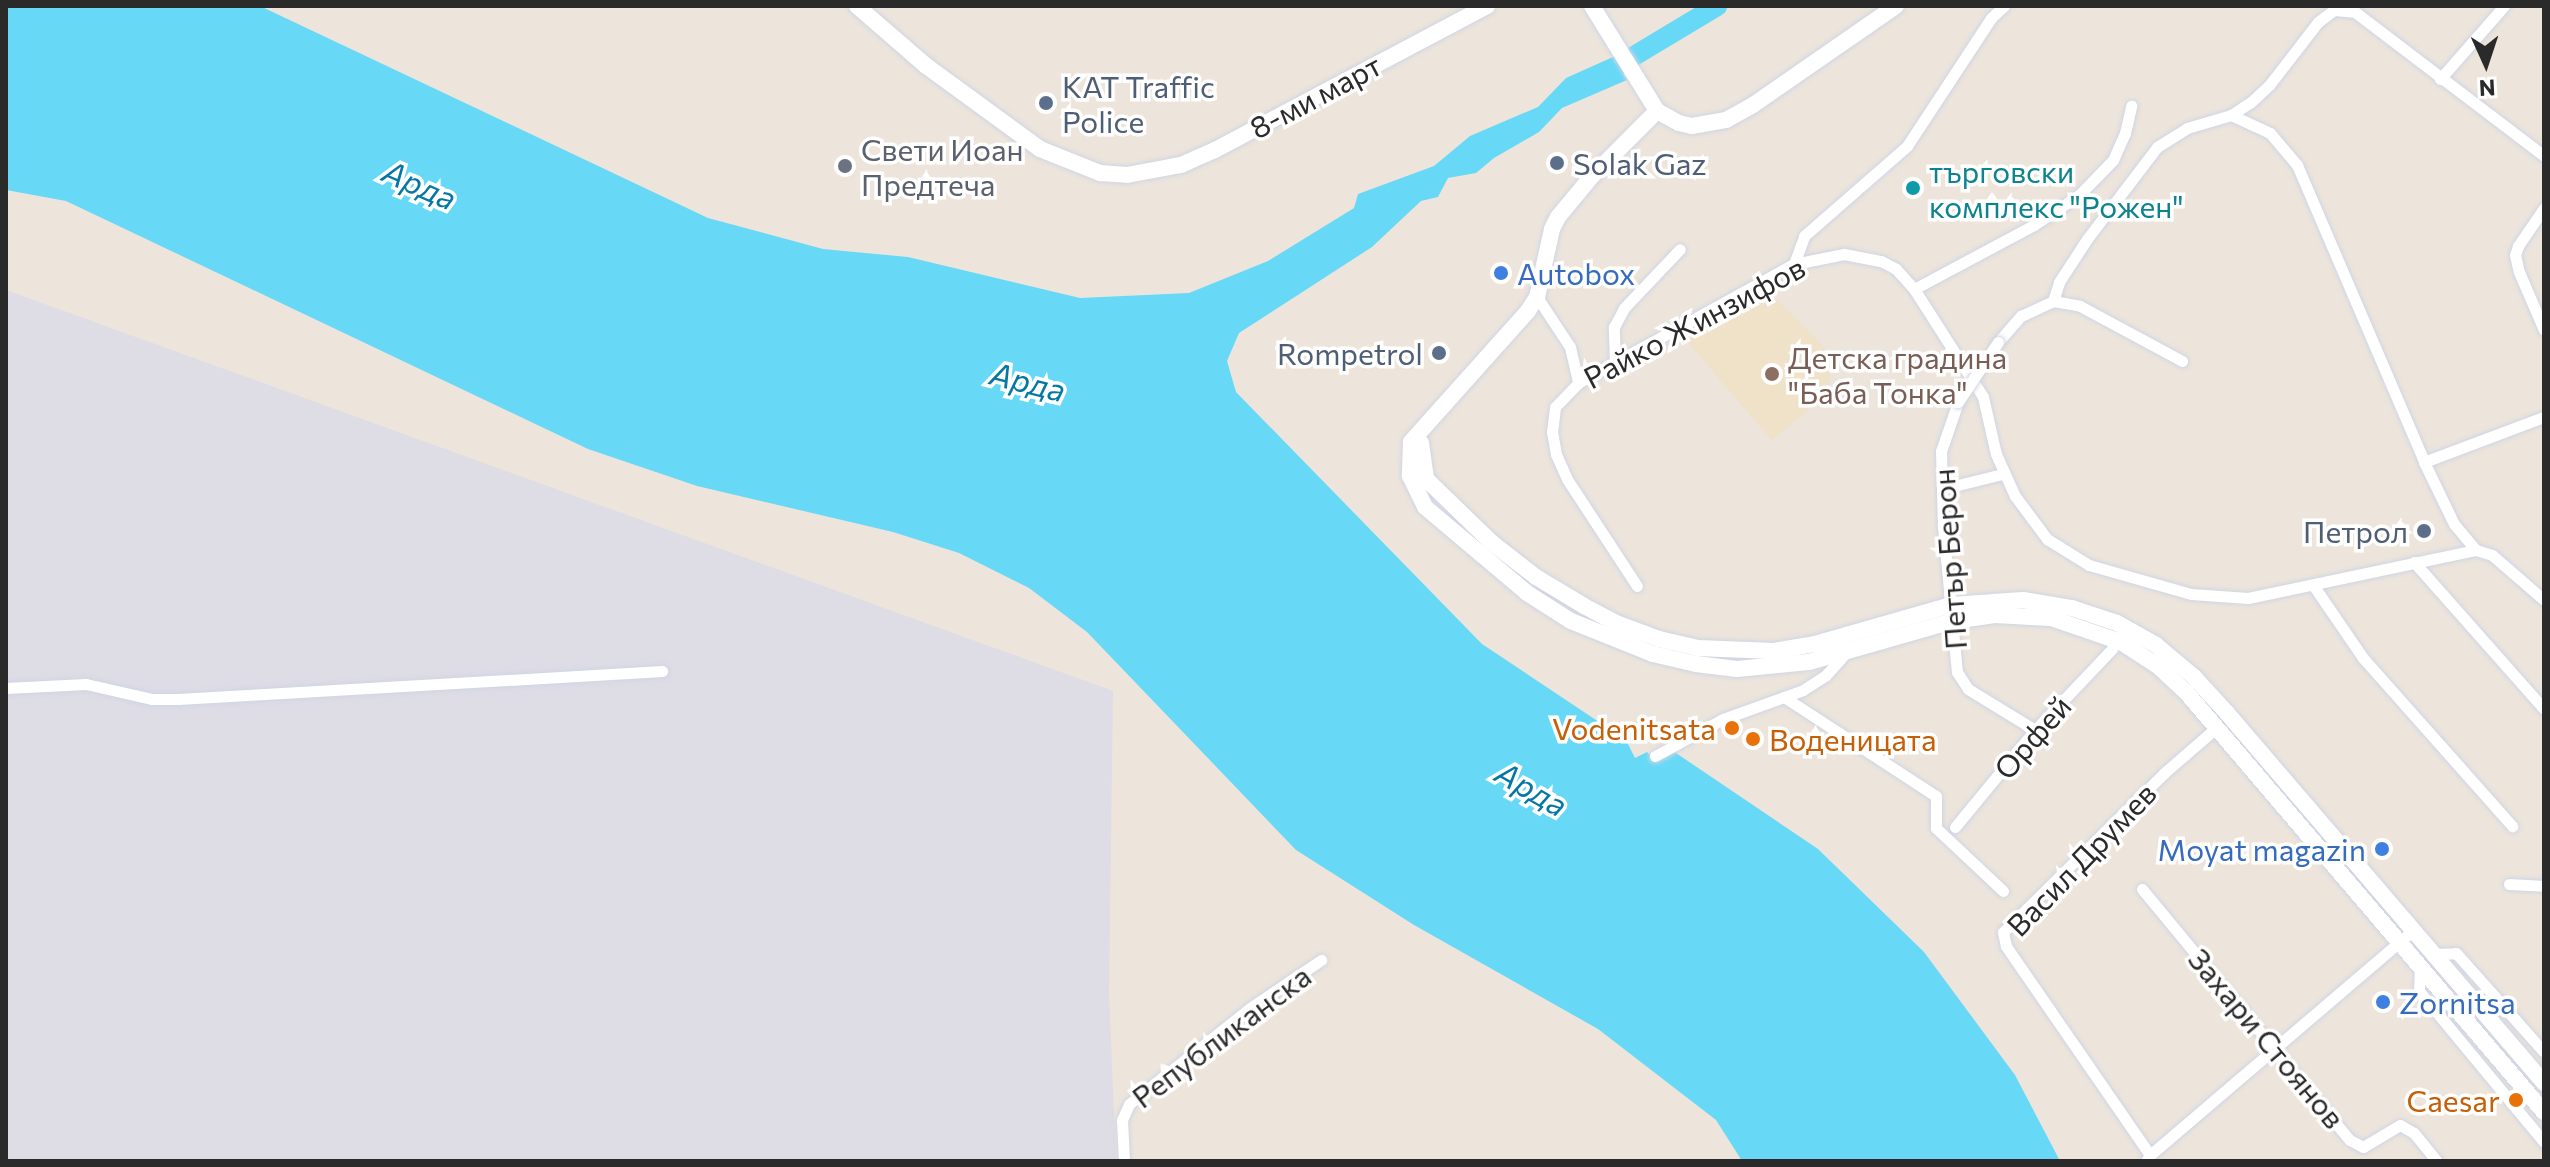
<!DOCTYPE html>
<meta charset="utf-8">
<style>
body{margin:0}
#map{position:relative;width:2550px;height:1167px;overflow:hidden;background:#ede5db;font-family:Commissioner,sans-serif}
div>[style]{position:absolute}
.industrial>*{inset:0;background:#dedce5}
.education>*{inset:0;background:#f0e1c9}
.water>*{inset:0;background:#67d9f7}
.river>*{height:20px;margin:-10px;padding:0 10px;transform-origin:10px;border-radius:10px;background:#67d9f7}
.roads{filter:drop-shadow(0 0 2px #d0d5e4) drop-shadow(0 0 2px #d0d5e4)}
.street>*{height:11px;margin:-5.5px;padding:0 5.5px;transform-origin:5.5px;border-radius:5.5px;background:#fff}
.secondary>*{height:16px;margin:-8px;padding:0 8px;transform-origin:8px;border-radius:8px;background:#fff}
.bridges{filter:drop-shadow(0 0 2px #d0d5e4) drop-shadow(0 0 2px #d0d5e4)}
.street-bridge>*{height:11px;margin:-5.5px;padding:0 5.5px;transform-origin:5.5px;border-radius:5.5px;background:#fff}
.dots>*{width:22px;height:22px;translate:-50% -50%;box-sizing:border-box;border:4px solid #fff;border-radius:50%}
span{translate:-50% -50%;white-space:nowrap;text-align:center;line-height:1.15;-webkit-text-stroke:7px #fff;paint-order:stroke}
.service-label{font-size:30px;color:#4e5e75}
.left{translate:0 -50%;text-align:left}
.right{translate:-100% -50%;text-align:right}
.street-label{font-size:30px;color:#2a2a2a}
.worship-label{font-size:30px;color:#5b616d}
.culture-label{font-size:30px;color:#0d838f}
.shop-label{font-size:30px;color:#366cbe}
.education-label{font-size:30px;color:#785e54}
.food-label{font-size:30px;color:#c56008}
.water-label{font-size:32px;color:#0477a5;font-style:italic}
.frame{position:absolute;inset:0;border:8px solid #2a2a2a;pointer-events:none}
.north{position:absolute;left:2446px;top:24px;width:80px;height:80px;-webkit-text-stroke:6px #fff;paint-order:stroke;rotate:177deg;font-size:22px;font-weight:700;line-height:32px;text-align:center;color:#2a2a2a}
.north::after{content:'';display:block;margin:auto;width:28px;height:36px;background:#2a2a2a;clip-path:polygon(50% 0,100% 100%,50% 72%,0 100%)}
</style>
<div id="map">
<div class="industrial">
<div style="clip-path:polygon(6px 290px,1113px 691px,1109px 994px,1116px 1161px,6px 1161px)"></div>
</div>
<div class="education">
<div style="clip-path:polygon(1770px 293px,1832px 355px,1828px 393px,1772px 441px,1683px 337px)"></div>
</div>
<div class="water">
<div style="clip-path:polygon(6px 6px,260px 6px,708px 218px,823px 249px,908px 257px,1080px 298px,1189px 293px,1268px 261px,1354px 208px,1358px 194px,1434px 166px,1470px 136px,1538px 107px,1566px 78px,1613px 57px,1627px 80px,1562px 108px,1539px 132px,1494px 158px,1476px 173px,1448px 178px,1438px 197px,1421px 201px,1372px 247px,1239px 333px,1227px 361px,1236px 392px,1482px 644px,1626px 740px,1635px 758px,1647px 752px,1655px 760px,1673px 751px,1818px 849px,1924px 952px,2015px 1075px,2060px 1161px,1742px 1161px,1716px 1120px,1598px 1029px,1414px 925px,1296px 850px,1087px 632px,1029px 588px,959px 553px,893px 532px,697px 486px,588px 449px,66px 201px,6px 190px)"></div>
</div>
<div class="river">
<div style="left:1594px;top:80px;width:144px;rotate:-31deg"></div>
</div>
<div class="roads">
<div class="street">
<div style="left:2440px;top:79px;width:97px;rotate:-48.8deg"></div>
<div style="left:2231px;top:115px;width:43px;rotate:24.8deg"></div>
<div style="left:2270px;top:133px;width:42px;rotate:49.8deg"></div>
<div style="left:2297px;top:165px;width:323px;rotate:66.8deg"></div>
<div style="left:2424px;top:462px;width:69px;rotate:64.2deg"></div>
<div style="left:2454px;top:524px;width:34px;rotate:50deg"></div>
<div style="left:2544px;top:208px;width:46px;rotate:124.4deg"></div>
<div style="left:2518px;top:246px;width:9px;rotate:108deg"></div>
<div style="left:2515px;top:255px;width:17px;rotate:77deg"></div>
<div style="left:2519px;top:272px;width:63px;rotate:66.7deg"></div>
<div style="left:1794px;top:264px;width:30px;rotate:-70deg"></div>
<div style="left:1804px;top:236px;width:137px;rotate:-41.1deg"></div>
<div style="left:1907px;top:146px;width:153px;rotate:-56.7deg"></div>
<div style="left:1991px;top:18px;width:18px;rotate:-43deg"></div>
<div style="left:1914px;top:289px;width:136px;rotate:-28.1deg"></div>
<div style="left:2034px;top:225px;width:54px;rotate:-33.7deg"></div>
<div style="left:2079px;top:195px;width:49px;rotate:-45.8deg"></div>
<div style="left:2113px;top:160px;width:30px;rotate:-66deg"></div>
<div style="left:2125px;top:133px;width:28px;rotate:-77deg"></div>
<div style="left:1537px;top:297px;width:60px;rotate:56.6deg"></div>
<div style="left:1570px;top:347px;width:37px;rotate:77deg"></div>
<div style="left:2053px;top:301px;width:27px;rotate:10deg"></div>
<div style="left:2080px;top:306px;width:116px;rotate:28.3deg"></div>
<div style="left:1998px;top:342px;width:35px;rotate:-49deg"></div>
<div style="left:2021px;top:316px;width:35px;rotate:-25deg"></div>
<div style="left:2053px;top:301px;width:20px;rotate:-72deg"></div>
<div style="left:2059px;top:282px;width:51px;rotate:-56.9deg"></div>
<div style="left:2087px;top:239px;width:116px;rotate:-52.7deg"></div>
<div style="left:2157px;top:147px;width:36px;rotate:-32deg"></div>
<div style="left:2187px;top:128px;width:46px;rotate:-16.5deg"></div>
<div style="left:2231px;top:115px;width:24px;rotate:-33deg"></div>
<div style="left:2251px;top:102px;width:26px;rotate:-43deg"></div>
<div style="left:2270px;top:84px;width:78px;rotate:-52.3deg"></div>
<div style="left:2318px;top:22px;width:20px;rotate:-37deg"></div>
<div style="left:2334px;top:10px;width:21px;rotate:5deg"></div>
<div style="left:2355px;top:12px;width:238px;rotate:37.3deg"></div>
<div style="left:1615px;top:363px;width:36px;rotate:-92deg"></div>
<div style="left:1614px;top:327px;width:21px;rotate:-62deg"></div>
<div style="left:1624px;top:308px;width:81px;rotate:-46.5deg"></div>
<div style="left:1958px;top:402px;width:52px;rotate:109.1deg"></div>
<div style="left:1941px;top:451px;width:76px;rotate:88.5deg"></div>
<div style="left:1943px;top:527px;width:146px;rotate:84.5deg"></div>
<div style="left:1957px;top:672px;width:20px;rotate:57deg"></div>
<div style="left:1968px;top:689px;width:79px;rotate:31.5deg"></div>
<div style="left:2424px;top:462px;width:128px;rotate:-20.6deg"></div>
<div style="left:1942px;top:489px;width:62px;rotate:-14deg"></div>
<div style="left:2414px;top:562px;width:196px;rotate:48.5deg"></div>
<div style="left:2313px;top:585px;width:88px;rotate:55.6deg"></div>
<div style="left:2363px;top:658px;width:225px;rotate:48.4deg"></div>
<div style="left:1637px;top:586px;width:128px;rotate:-123.2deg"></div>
<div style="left:1567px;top:479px;width:27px;rotate:-114deg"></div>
<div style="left:1556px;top:454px;width:22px;rotate:-100deg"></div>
<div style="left:1552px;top:432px;width:25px;rotate:-83deg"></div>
<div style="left:1555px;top:407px;width:33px;rotate:-46deg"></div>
<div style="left:1578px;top:383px;width:247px;rotate:-28.9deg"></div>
<div style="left:1794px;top:264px;width:51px;rotate:-11.3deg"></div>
<div style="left:1844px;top:254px;width:38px;rotate:11deg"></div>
<div style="left:1881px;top:261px;width:17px;rotate:28deg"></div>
<div style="left:1896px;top:269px;width:27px;rotate:48deg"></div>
<div style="left:1914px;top:289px;width:128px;rotate:57.4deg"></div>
<div style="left:1983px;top:397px;width:58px;rotate:77.2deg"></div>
<div style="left:1996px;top:454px;width:46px;rotate:65.7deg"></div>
<div style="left:2015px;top:496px;width:54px;rotate:53.3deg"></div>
<div style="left:2047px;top:539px;width:49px;rotate:31.8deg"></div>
<div style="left:2089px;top:565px;width:106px;rotate:15.9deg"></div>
<div style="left:2191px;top:594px;width:57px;rotate:4deg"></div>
<div style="left:2248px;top:598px;width:233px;rotate:-11.9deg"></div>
<div style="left:2476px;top:550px;width:17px;rotate:17deg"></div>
<div style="left:2492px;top:555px;width:69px;rotate:40.9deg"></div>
<div style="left:6px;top:688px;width:80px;rotate:-2.9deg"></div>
<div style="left:86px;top:684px;width:68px;rotate:12.8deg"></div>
<div style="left:152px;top:699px;width:26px"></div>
<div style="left:178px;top:699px;width:485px;rotate:-3.3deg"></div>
<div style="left:1784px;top:697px;width:181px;rotate:33.1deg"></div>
<div style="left:1936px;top:796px;width:32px;rotate:90deg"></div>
<div style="left:1936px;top:828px;width:92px;rotate:43.2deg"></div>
<div style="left:1655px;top:756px;width:77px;rotate:-28.6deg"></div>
<div style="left:1723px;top:719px;width:85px;rotate:-19.9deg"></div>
<div style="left:1803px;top:690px;width:27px;rotate:-33deg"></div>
<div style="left:1826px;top:675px;width:28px;rotate:-48deg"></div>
<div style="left:1955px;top:827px;width:126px;rotate:-50.5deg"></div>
<div style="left:2035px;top:730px;width:112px;rotate:-46.5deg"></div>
<div style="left:2509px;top:884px;width:35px;rotate:3deg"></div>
<div style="left:2142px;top:889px;width:326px;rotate:50.4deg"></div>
<div style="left:2350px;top:1140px;width:15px;rotate:28deg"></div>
<div style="left:2363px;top:1147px;width:43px;rotate:-30.7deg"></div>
<div style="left:2400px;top:1125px;width:16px;rotate:30deg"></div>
<div style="left:2414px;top:1133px;width:36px;rotate:51deg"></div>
<div style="left:2433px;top:954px;width:23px;rotate:-2deg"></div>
<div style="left:2456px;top:953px;width:132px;rotate:48.4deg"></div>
<div style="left:2420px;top:964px;width:27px;rotate:92deg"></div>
<div style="left:2419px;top:991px;width:196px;rotate:50.4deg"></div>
<div style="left:2150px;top:1155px;width:346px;rotate:-40.5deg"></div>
<div style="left:1124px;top:1161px;width:41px;rotate:-92.8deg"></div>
<div style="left:1122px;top:1120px;width:17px;rotate:-66deg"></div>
<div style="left:1129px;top:1104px;width:154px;rotate:-38.4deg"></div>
<div style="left:1250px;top:1008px;width:86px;rotate:-34.1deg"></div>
<div style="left:2146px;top:1161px;width:7px;rotate:-56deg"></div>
<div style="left:2150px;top:1155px;width:254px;rotate:-124.6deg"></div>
<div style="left:2006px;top:946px;width:14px;rotate:-102deg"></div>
<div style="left:2003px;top:932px;width:226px;rotate:-44.6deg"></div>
<div style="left:2164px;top:773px;width:69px;rotate:-40.9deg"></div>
</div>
<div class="secondary">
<div style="left:857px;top:6px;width:90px;rotate:40.9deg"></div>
<div style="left:925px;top:65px;width:142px;rotate:36.1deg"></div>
<div style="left:1040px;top:149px;width:65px;rotate:21.8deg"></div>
<div style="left:1100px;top:173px;width:27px;rotate:4deg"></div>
<div style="left:1127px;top:175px;width:55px;rotate:-10.5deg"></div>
<div style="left:1181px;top:165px;width:37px;rotate:-24deg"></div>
<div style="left:1215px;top:150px;width:308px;rotate:-27.9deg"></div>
<div style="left:1592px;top:6px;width:123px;rotate:58.2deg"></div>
<div style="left:1657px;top:111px;width:25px;rotate:29deg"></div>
<div style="left:1679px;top:123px;width:13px;rotate:13deg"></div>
<div style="left:1692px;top:126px;width:35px;rotate:-10deg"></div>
<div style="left:1726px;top:120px;width:31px;rotate:-29deg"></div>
<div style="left:1753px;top:105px;width:174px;rotate:-34.7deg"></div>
<div style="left:1657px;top:111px;width:92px;rotate:135deg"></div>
<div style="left:1592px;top:176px;width:53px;rotate:129.7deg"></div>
<div style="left:1558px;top:217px;width:13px;rotate:117deg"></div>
<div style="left:1552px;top:229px;width:70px;rotate:102.4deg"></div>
<div style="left:1537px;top:297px;width:17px;rotate:123deg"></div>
<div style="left:1528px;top:311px;width:176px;rotate:131.8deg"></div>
<div style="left:1411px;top:442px;width:34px;rotate:92deg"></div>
<div style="left:1410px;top:476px;width:34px;rotate:64deg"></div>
<div style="left:1425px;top:507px;width:133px;rotate:40.1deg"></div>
<div style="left:1527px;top:593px;width:52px;rotate:32.5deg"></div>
<div style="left:1571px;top:621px;width:88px;rotate:21.9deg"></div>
<div style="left:1653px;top:654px;width:44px;rotate:13.1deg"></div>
<div style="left:1696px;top:664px;width:41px;rotate:7deg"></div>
<div style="left:1737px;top:669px;width:72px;rotate:-5.6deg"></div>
<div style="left:1809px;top:662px;width:150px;rotate:-15.9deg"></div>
<div style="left:1953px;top:621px;width:42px;rotate:-8.1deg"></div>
<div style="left:1995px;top:615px;width:56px;rotate:3.1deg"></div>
<div style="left:2051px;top:618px;width:74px;rotate:18.9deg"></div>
<div style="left:2121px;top:642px;width:44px;rotate:33deg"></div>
<div style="left:2158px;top:666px;width:38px;rotate:43deg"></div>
<div style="left:2186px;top:692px;width:552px;rotate:49.56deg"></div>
<div style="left:1421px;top:443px;width:36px;rotate:82deg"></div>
<div style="left:1426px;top:479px;width:91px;rotate:44.1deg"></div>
<div style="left:1491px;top:542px;width:57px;rotate:37.9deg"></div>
<div style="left:1536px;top:577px;width:56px;rotate:31.1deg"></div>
<div style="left:1584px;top:606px;width:36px;rotate:28deg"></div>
<div style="left:1616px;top:623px;width:46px;rotate:20.4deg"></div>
<div style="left:1659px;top:639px;width:39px;rotate:13deg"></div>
<div style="left:1697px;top:648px;width:77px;rotate:2.2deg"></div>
<div style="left:1774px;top:651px;width:42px;rotate:-9.7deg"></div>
<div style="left:1815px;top:644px;width:141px;rotate:-16deg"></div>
<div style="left:1951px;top:605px;width:72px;rotate:-4deg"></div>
<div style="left:2023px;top:600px;width:50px;rotate:9.3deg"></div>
<div style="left:2072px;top:608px;width:47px;rotate:18.4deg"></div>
<div style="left:2117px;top:623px;width:45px;rotate:29.4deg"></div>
<div style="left:2156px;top:645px;width:50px;rotate:40.1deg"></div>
<div style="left:2194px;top:677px;width:49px;rotate:47.5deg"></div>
<div style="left:2227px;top:713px;width:487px;rotate:49.4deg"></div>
</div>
</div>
<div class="bridges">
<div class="street-bridge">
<div style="left:1958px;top:402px;width:72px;rotate:-56.3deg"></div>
</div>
</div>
<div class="dots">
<div style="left:1046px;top:103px;background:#5c6f8a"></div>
<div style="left:1557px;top:163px;background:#5c6f8a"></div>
<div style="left:845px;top:166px;background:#6b7280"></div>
<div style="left:1913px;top:188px;background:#0f9aa8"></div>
<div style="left:1501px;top:273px;background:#3f7fe0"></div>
<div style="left:1439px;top:353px;background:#5c6f8a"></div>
<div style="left:1772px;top:374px;background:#8d6e63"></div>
<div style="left:2424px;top:531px;background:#5c6f8a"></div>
<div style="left:1732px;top:728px;background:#e8710a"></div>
<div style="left:1753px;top:739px;background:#e8710a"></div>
<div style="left:2382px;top:849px;background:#3f7fe0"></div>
<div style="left:2383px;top:1002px;background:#3f7fe0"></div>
<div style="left:2516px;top:1100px;background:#e8710a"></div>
</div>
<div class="service-label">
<span class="left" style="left:1062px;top:103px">KAT Traffic<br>Police</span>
<span class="left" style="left:1573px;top:163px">Solak Gaz</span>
<span class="right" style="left:1423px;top:353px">Rompetrol</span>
<span class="right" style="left:2408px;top:531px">Петрол</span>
</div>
<div class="street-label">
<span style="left:1315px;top:96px;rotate:-28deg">8-ми март</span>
<span style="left:1694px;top:322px;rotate:-28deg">Райко Жинзифов</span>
<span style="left:1949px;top:559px;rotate:-94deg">Петър Берон</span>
<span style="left:2032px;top:737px;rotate:-49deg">Орфей</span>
<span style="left:2081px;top:859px;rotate:-46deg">Васил Друмев</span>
<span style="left:1221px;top:1036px;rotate:-37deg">Републиканска</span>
<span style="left:2267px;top:1038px;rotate:50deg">Захари Стоянов</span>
</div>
<div class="worship-label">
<span class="left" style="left:861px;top:166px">Свети Иоан<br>Предтеча</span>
</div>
<div class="culture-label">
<span class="left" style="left:1929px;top:188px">търговски<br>комплекс "Рожен"</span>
</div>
<div class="shop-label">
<span class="left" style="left:1517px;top:273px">Autobox</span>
<span class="right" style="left:2366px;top:849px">Moyat magazin</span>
<span class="left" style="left:2399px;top:1002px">Zornitsa</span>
</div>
<div class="education-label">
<span class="left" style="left:1788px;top:374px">Детска градина<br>"Баба Тонка"</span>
</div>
<div class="food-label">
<span class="right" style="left:1716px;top:728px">Vodenitsata</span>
<span class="left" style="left:1769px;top:739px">Воденицата</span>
<span class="right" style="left:2500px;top:1100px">Caesar</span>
</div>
<div class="water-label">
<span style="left:420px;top:184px;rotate:24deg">Арда</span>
<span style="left:1028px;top:381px;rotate:14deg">Арда</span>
<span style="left:1532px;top:788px;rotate:30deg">Арда</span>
</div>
<div class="frame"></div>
<div class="north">N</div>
</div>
